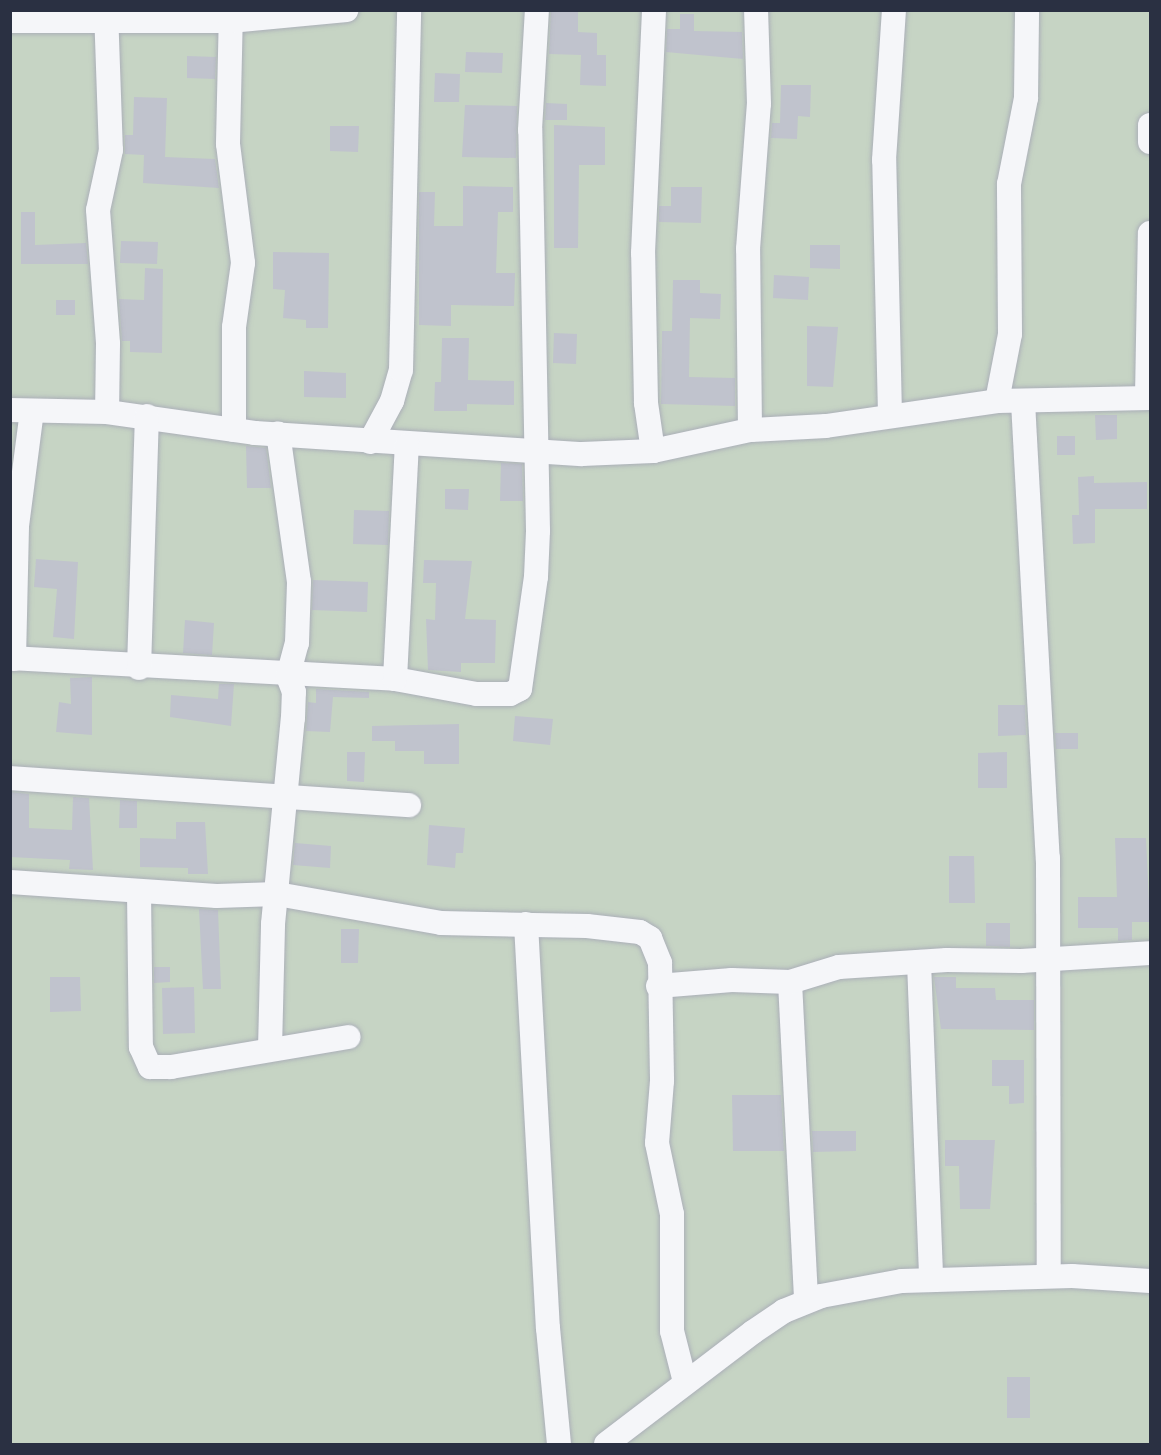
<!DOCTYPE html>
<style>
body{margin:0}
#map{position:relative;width:1161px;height:1455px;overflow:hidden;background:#e2e5ea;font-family:Inter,sans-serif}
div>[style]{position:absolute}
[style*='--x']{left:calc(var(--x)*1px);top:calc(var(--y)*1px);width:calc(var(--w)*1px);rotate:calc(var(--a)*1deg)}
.green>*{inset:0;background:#c6d4c4}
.building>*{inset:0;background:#c0c3cd}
.roads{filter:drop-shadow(0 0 2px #abafb8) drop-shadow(0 0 2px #abafb8)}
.minor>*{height:24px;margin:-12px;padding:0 12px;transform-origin:12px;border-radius:12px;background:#f5f6f9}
span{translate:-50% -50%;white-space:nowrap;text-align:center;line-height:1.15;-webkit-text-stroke:5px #f2f4f8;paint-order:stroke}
.frame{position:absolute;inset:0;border:12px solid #2a3042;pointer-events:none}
</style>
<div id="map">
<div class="green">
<div style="clip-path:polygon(11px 11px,1150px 11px,1150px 1444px,11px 1444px)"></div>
</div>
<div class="building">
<div style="clip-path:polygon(551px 12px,578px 12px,578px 32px,597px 33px,597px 55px,606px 55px,606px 86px,580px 85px,581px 55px,549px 54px)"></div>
<div style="clip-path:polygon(680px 14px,694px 14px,694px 31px,742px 32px,743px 59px,666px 52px,667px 29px,680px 29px)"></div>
<div style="clip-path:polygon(466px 52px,503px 53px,502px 73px,465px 72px)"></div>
<div style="clip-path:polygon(187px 56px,216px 57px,215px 79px,187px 78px)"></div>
<div style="clip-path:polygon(435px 73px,460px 74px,459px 102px,434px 102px)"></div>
<div style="clip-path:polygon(781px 85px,811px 85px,810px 117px,798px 116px,797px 139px,771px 138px,772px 123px,780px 123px)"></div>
<div style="clip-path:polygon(134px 97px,167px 98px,165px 157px,215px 159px,219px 188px,143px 183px,144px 155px,125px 154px,125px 135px,133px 135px)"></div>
<div style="clip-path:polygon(546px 103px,567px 104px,567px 120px,545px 120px)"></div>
<div style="clip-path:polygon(465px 105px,517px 106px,516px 158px,462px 157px)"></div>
<div style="clip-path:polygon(554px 125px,605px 127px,605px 165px,579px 165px,578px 248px,554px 248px)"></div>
<div style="clip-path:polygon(330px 126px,359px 126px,358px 152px,330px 151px)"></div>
<div style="clip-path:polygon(463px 186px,513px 187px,513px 212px,498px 212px,496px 273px,515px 273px,514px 306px,451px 305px,451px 326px,419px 325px,419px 192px,435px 192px,434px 226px,463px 226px)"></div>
<div style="clip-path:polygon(671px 187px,702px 187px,701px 223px,659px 222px,659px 206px,671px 206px)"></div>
<div style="clip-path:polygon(21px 212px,35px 212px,35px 245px,86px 243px,88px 264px,21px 264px)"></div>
<div style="clip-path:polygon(121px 241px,158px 242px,157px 264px,120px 263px)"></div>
<div style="clip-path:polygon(810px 245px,840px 245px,840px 269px,810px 268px)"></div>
<div style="clip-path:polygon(273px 252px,329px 253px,328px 328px,306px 328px,306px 320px,283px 318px,285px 290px,273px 289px)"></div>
<div style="clip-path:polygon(145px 268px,163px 269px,162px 353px,130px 352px,130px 341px,122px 341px,119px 299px,144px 300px)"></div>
<div style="clip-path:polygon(774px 275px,809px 277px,808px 300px,773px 298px)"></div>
<div style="clip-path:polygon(673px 280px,700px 280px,700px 293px,721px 294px,720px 319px,690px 318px,689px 377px,735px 378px,735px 406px,661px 404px,662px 331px,672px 331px)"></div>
<div style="clip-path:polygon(56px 300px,75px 300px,75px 315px,56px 315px)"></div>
<div style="clip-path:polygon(807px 326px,838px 327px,833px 387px,807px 386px)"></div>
<div style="clip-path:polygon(554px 333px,577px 334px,576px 364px,553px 363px)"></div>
<div style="clip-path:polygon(442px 338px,469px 338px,468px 380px,514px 381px,514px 405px,467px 404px,467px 411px,434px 411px,435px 382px,441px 382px)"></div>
<div style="clip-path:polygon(304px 371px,346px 373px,346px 398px,304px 397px)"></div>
<div style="clip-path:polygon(1095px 415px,1117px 415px,1117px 439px,1096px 440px)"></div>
<div style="clip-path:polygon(1057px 436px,1075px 436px,1075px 455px,1057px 455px)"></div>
<div style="clip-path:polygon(246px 446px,266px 448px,271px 488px,247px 488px)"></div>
<div style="clip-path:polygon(501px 463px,522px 464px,523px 501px,500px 501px)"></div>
<div style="clip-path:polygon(1094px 476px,1094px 483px,1147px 482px,1147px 509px,1095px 509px,1095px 543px,1073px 544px,1072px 515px,1079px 515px,1078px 477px)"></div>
<div style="clip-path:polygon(445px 489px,469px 489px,468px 510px,445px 509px)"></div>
<div style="clip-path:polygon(354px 510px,389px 511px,388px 545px,353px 544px)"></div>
<div style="clip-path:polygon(36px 559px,78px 562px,74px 639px,53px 637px,57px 589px,34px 587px)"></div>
<div style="clip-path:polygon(424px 560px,472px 561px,465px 619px,496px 620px,495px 663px,461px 663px,461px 672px,428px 670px,426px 619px,435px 620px,436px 583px,423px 583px)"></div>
<div style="clip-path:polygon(313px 580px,368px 582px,367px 612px,312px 610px)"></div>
<div style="clip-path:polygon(185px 620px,214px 623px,212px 655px,183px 653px)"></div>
<div style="clip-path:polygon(92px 677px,92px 735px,56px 732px,59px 702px,71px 704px,70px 678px)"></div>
<div style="clip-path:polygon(219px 684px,234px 684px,231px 726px,170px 717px,171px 695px,218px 699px)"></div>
<div style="clip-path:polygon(316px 689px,369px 692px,369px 698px,333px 697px,330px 732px,306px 731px,308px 702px,316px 703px)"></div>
<div style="clip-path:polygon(998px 705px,1025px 705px,1026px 735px,998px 736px)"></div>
<div style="clip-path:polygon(515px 716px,553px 719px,550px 745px,513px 741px)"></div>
<div style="clip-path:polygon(459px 724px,459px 764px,424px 764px,424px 751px,395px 751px,395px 741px,372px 741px,372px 726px)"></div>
<div style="clip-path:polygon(1055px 733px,1078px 733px,1078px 749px,1056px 749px)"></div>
<div style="clip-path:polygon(347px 752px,365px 752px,364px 782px,347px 781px)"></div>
<div style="clip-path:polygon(1007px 752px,1007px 788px,978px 788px,978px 753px)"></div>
<div style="clip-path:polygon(10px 792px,29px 794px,29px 828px,72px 830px,73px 797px,89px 798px,93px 870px,69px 869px,70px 860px,10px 857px)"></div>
<div style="clip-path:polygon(120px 800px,137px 801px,137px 828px,119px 828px)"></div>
<div style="clip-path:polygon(176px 822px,205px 822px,208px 874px,188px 874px,188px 868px,140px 867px,140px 838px,176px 839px)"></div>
<div style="clip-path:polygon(429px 825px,465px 828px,463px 853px,456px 853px,455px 868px,427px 865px)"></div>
<div style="clip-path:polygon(1115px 838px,1146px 838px,1150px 922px,1132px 922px,1132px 940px,1118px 941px,1118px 928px,1078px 928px,1078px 897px,1117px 897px)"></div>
<div style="clip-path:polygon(295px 843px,331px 846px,330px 868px,293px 865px)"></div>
<div style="clip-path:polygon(949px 856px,974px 856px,975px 903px,949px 903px)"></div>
<div style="clip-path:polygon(199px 909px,218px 910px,221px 989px,203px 989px)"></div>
<div style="clip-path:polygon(986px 923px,1010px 923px,1010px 947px,986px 946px)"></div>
<div style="clip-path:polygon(341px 929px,359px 929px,358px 963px,341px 963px)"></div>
<div style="clip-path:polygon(154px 967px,170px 967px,170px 982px,154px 983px)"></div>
<div style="clip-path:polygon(50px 977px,80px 977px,81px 1011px,50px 1012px)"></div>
<div style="clip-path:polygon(934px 977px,956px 977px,956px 988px,995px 988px,996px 1000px,1034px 1000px,1034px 1030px,941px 1029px)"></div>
<div style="clip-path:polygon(194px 987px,195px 1033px,163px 1034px,162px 988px)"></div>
<div style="clip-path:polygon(992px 1060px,1024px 1060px,1024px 1103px,1009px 1104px,1009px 1086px,992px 1086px)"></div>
<div style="clip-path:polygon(732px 1095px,781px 1095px,784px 1151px,733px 1151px)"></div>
<div style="clip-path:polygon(812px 1131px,856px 1131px,856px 1151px,813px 1152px)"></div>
<div style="clip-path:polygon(945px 1140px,995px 1140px,990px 1209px,960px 1209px,959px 1166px,945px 1166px)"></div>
<div style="clip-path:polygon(1007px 1377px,1030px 1377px,1030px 1418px,1007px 1418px)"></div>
</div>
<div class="roads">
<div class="minor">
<div style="--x:106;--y:10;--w:140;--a:88"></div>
<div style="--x:111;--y:150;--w:61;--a:102.2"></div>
<div style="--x:98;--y:210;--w:134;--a:85.7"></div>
<div style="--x:108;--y:344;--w:68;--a:90.8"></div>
<div style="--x:231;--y:10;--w:134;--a:91.3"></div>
<div style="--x:228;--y:144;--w:120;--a:82.8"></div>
<div style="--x:243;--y:263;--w:65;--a:98"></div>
<div style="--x:234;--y:327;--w:103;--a:90"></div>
<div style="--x:10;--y:21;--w:220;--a:0"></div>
<div style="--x:230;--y:21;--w:117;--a:-5.4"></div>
<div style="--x:1150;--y:125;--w:17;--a:90"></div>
<div style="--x:1147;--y:397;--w:164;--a:-89"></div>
<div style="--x:997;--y:401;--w:68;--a:-79"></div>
<div style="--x:1010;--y:334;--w:150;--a:-90.4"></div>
<div style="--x:1009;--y:184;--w:88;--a:-78.8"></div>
<div style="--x:1026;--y:98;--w:88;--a:-89.3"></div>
<div style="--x:1023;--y:402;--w:457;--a:86.9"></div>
<div style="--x:1048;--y:858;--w:418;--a:89.9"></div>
<div style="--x:10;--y:410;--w:97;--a:1.2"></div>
<div style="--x:107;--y:412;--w:149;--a:8.1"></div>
<div style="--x:255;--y:433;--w:328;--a:3.7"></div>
<div style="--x:582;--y:454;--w:71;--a:-2.4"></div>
<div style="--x:653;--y:451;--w:99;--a:-12.2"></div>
<div style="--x:750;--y:430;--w:76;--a:-3"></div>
<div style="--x:826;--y:426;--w:173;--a:-8.3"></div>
<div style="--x:997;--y:401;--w:153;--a:-1.1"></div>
<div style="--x:890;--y:415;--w:255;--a:-91.3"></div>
<div style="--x:884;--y:160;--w:150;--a:-86.2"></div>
<div style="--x:750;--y:430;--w:181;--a:-90.6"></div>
<div style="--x:748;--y:249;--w:145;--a:-85.7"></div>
<div style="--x:759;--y:104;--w:94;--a:-91.8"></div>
<div style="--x:370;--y:442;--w:47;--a:-61.8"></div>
<div style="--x:392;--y:401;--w:32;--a:-74"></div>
<div style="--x:401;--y:370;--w:360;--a:-88.7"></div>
<div style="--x:653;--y:451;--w:49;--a:-98.3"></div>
<div style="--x:646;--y:403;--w:150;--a:-91.1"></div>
<div style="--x:643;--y:253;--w:243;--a:-87.4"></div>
<div style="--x:10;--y:658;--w:386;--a:3.1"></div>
<div style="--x:395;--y:679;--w:83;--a:10.4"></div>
<div style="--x:477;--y:694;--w:33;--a:0"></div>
<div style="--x:510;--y:694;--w:11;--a:-27"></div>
<div style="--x:520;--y:689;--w:113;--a:-81.9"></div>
<div style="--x:536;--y:577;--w:46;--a:-87.5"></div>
<div style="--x:538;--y:531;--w:401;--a:-91.1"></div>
<div style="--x:530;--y:130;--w:120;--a:-86.7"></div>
<div style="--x:14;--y:659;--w:133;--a:-88.7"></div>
<div style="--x:17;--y:526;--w:116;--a:-82.6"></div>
<div style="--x:139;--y:668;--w:252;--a:-88.2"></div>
<div style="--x:395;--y:679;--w:234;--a:-87.1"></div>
<div style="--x:10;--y:778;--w:400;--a:3.9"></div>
<div style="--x:10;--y:882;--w:207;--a:3.9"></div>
<div style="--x:217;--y:896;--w:60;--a:-1.9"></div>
<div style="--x:277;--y:894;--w:167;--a:10"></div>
<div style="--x:441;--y:923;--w:146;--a:1.2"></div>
<div style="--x:587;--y:926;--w:53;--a:6.5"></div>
<div style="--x:640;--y:932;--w:12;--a:31"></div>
<div style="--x:650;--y:938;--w:27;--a:68"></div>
<div style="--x:660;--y:963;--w:118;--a:89"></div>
<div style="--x:662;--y:1081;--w:62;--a:94.6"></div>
<div style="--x:657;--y:1143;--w:73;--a:78.1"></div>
<div style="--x:672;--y:1214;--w:117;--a:90"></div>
<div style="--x:672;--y:1331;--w:53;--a:75.7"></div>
<div style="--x:139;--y:892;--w:155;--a:89.3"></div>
<div style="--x:141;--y:1047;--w:22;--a:66"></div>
<div style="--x:150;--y:1067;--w:21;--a:0"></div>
<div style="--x:171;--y:1067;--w:180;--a:-9.6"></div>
<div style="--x:526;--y:924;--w:405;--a:86.9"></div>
<div style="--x:548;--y:1328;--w:117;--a:84.6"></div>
<div style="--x:919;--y:962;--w:318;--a:87.8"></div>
<div style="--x:790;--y:982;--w:319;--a:87.1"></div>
<div style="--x:658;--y:986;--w:74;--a:-4.6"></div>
<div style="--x:732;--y:980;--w:58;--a:2"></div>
<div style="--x:790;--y:982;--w:51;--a:-17"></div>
<div style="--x:839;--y:967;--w:108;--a:-3.7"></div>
<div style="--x:947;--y:960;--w:74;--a:0.8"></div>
<div style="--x:1021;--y:961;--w:129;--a:-3.5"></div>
<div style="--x:270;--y:1049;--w:125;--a:-88.6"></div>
<div style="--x:273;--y:924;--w:207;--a:-84.5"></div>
<div style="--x:293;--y:718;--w:26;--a:-88"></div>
<div style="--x:294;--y:692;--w:17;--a:-111"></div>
<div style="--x:288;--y:676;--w:34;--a:-75"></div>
<div style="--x:297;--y:643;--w:61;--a:-88.1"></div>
<div style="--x:299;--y:582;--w:150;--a:-98"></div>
<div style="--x:606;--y:1444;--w:185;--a:-37.3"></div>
<div style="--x:753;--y:1332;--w:37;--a:-34"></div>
<div style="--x:784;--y:1311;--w:40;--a:-22"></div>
<div style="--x:821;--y:1296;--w:82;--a:-10.5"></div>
<div style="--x:902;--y:1281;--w:170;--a:-1.7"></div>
<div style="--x:1072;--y:1276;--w:78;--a:3.7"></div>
</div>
</div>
<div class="frame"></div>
</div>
